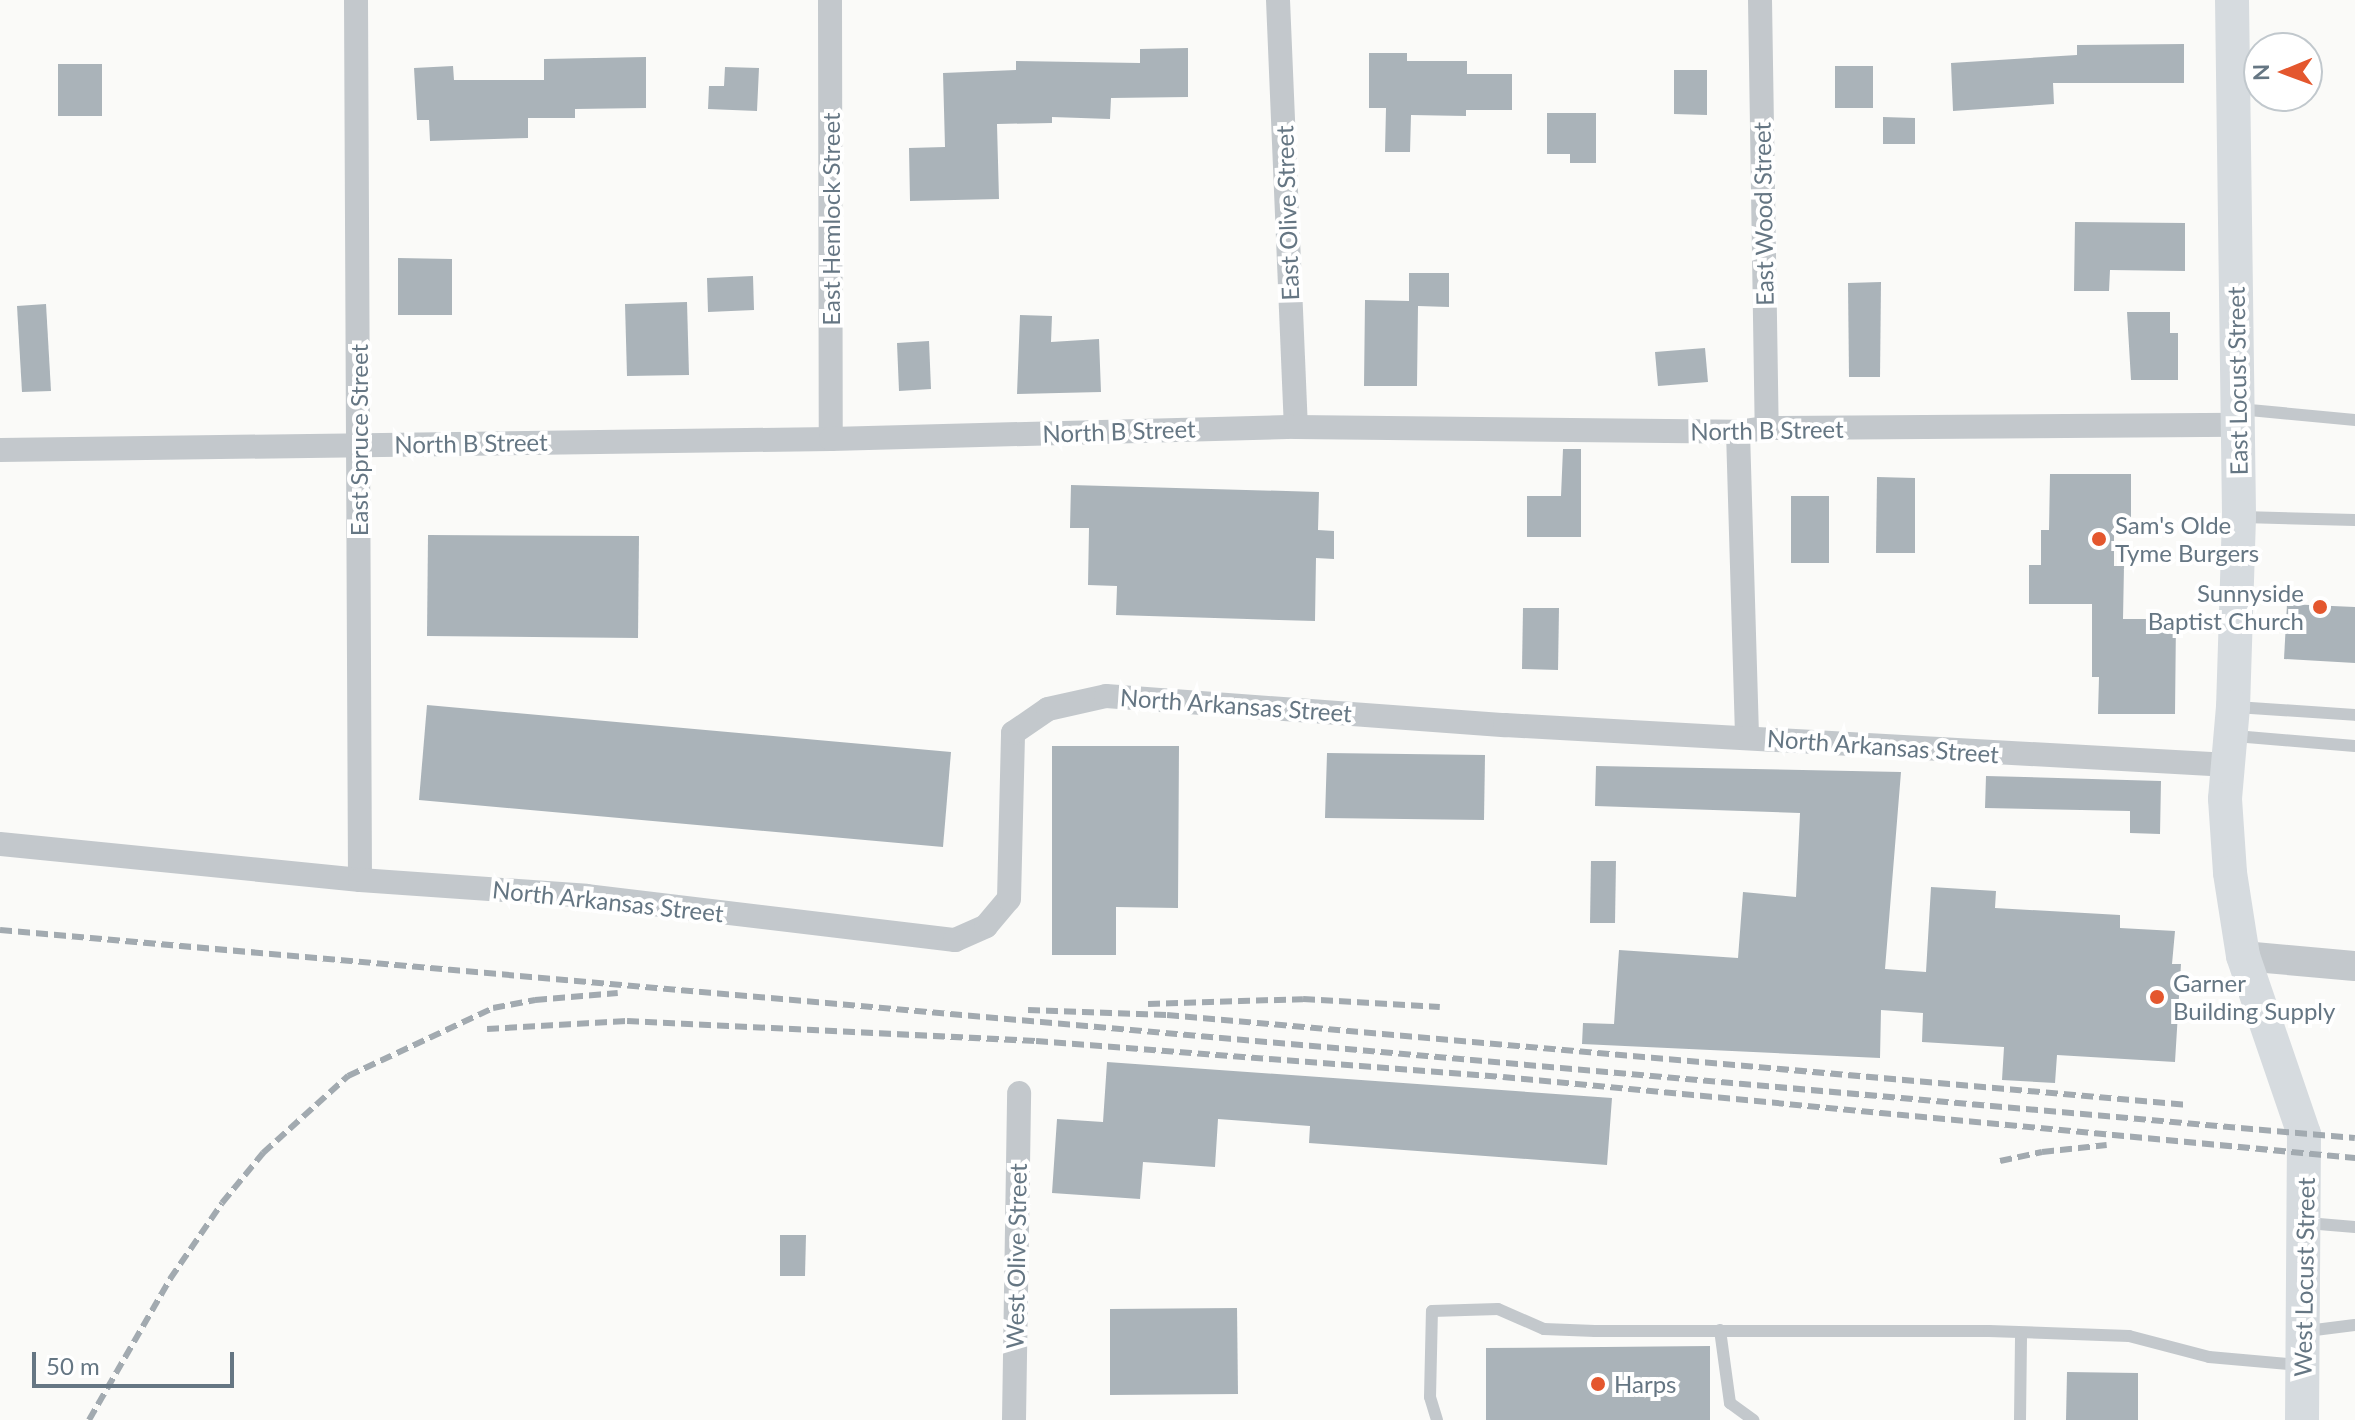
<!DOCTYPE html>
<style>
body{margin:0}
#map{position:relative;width:2355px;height:1420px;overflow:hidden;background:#fafaf8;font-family:Lato,sans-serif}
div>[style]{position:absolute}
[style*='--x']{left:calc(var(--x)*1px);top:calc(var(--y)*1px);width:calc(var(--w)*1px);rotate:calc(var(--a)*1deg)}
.building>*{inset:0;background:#aab3b9}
.service>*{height:12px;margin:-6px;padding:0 6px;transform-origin:6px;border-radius:6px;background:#c3c8cc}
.minor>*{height:24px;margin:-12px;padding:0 12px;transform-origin:12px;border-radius:12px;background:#c3c8cc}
.tertiary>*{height:30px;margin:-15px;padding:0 15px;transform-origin:15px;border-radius:15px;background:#c3c8cc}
.secondary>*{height:34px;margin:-17px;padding:0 17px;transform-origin:17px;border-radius:17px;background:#d6dbdf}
.rail>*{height:6px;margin-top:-3px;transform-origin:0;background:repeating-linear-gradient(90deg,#a2aab0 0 12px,transparent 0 18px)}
.dots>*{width:22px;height:22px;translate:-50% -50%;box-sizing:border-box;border:4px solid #fff;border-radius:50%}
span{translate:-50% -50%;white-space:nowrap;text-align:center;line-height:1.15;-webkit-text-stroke:8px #fff;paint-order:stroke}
.street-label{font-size:24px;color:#657683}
.poi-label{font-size:24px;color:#657683}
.left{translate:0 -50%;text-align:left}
.right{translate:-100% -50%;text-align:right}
.north{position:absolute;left:2243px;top:32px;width:80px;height:80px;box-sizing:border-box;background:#fff;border:2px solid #c1c8cd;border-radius:50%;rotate:269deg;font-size:22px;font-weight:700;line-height:32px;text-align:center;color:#657683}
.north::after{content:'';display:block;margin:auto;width:28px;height:36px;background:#e4572e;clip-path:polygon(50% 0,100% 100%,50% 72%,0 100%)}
.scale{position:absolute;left:32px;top:1352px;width:202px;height:36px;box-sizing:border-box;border:4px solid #657683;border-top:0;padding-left:10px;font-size:24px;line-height:28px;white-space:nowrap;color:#657683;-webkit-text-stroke:6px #fff;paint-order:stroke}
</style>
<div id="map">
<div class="building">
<div style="clip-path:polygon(2184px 44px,2184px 83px,2053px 83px,2054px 104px,1953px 111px,1951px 63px,2077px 55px,2077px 45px)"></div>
<div style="clip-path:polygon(1188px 48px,1188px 97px,1111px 98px,1110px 119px,1052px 117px,1052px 123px,997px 124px,999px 199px,910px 201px,909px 148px,945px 147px,943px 73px,1016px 70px,1016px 61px,1140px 63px,1140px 49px)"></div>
<div style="clip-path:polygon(1369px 53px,1407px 53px,1407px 61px,1467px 61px,1467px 74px,1512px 74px,1512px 110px,1466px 110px,1466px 116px,1411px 115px,1410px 152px,1385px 152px,1386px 108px,1369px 108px)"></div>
<div style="clip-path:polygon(646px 57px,646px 108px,575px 109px,575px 118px,528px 118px,528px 138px,430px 141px,429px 120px,417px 120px,414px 68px,453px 66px,454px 80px,544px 80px,544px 59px)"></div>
<div style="clip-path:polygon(58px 64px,102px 64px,102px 116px,58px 116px)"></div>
<div style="clip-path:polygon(1835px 66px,1873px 66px,1873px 108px,1835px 108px)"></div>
<div style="clip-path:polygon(725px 67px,759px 68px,757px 111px,708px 109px,709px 86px,724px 86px)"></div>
<div style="clip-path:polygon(1674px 70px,1707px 70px,1707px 115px,1674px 114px)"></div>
<div style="clip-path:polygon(1547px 113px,1596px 113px,1596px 163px,1570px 163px,1570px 154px,1547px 154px)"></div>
<div style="clip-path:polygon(1883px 117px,1915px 118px,1915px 144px,1883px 144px)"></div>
<div style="clip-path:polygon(2075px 222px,2185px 223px,2185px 271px,2110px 270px,2109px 291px,2074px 291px)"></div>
<div style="clip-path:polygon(398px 258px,452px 259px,452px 315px,398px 315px)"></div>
<div style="clip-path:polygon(1409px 273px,1449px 273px,1449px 307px,1418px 306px,1417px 386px,1364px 386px,1365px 300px,1409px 301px)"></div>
<div style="clip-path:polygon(753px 276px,754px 310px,708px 312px,707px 278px)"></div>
<div style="clip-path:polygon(1881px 282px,1880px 377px,1849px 377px,1848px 283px)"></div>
<div style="clip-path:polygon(687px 302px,689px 375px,627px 376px,625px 304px)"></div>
<div style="clip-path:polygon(46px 304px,51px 391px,22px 392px,17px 306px)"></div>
<div style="clip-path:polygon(2127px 312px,2170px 312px,2170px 333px,2178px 333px,2178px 380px,2131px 380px)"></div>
<div style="clip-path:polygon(1020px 315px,1052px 316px,1051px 342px,1099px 339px,1101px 392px,1017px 394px)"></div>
<div style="clip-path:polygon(929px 341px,931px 389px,899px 391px,897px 343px)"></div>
<div style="clip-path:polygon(1705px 348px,1708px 382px,1658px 386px,1655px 352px)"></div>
<div style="clip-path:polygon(1563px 449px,1581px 449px,1581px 537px,1527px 537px,1527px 496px,1561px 496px)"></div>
<div style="clip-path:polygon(2050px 474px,2131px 474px,2131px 525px,2114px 525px,2114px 566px,2124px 566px,2123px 619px,2176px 619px,2175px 714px,2098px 714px,2099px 677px,2092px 677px,2092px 604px,2029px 604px,2029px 565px,2041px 565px,2041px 530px,2049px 530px)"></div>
<div style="clip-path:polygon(1877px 477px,1915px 478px,1915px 553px,1876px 553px)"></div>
<div style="clip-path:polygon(1071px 485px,1319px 492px,1318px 530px,1334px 531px,1334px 559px,1316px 558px,1315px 621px,1116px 615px,1117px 586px,1088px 585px,1089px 528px,1070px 528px)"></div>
<div style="clip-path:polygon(1791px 496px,1829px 496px,1829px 563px,1791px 563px)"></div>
<div style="clip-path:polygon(428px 535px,639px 536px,638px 638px,427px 636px)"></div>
<div style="clip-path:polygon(2287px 604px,2355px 607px,2355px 663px,2284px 659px)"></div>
<div style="clip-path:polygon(1523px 608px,1559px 608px,1558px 670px,1522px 669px)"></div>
<div style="clip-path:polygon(427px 705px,951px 752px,943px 847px,419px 800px)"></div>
<div style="clip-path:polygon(1052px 746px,1179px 746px,1178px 908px,1116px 907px,1116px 955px,1052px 955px)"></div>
<div style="clip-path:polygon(1327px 753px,1485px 755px,1484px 820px,1325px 818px)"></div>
<div style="clip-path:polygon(1596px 766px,1901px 772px,1885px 969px,1926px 972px,1931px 887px,1996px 891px,1995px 908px,2120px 915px,2120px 928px,2175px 931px,2172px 964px,2181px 964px,2175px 1062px,2057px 1055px,2055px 1083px,2002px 1080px,2004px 1047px,1922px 1042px,1923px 1013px,1881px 1010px,1880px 1058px,1582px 1044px,1583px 1023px,1614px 1024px,1619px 950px,1738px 958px,1743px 892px,1796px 897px,1800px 813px,1595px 806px)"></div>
<div style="clip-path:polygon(1986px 776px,2161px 781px,2160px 834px,2130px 833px,2130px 811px,1985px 808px)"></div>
<div style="clip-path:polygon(1591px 861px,1616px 861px,1615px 923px,1590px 923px)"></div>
<div style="clip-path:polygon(1107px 1062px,1612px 1098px,1607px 1165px,1309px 1143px,1310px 1126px,1218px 1119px,1215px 1167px,1143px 1162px,1140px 1199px,1052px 1193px,1057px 1119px,1103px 1122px)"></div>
<div style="clip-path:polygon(780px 1235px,806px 1235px,805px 1276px,780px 1276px)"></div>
<div style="clip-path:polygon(1237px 1308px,1238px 1394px,1110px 1395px,1110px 1309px)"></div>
<div style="clip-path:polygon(1710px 1346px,1710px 1420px,1486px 1420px,1486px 1348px)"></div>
<div style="clip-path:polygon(2067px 1372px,2138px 1373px,2138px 1420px,2066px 1420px)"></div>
</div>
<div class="service">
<div style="--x:2239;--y:409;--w:117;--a:5.4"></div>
<div style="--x:2242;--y:517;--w:113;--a:1.5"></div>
<div style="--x:2236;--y:707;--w:119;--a:3.8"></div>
<div style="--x:2235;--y:736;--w:120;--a:4.8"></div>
<div style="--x:2307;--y:1223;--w:48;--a:4.8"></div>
<div style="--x:1720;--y:1330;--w:74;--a:82.2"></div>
<div style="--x:1730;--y:1403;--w:29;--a:36"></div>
<div style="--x:2307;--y:1331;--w:48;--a:-7.1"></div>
<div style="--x:1437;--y:1420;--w:24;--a:-107"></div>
<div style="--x:1430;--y:1397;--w:86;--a:-88.7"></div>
<div style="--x:1432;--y:1311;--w:66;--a:-1.7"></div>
<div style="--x:1498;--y:1309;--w:50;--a:23.5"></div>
<div style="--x:1544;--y:1329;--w:51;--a:2.2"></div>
<div style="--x:1595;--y:1331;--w:394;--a:0"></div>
<div style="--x:1989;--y:1331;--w:140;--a:2"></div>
<div style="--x:2129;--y:1336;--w:83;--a:14.7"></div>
<div style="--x:2209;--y:1357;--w:90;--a:5.1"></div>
<div style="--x:2020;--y:1420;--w:86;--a:-89.3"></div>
</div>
<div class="minor">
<div style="--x:356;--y:0;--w:880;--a:89.74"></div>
<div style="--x:830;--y:0;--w:439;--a:89.9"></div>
<div style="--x:1278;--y:0;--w:427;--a:87.6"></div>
<div style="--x:1760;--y:0;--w:428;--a:89.1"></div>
<div style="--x:1738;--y:432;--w:305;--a:88.3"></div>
<div style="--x:0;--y:450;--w:831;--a:-0.76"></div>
<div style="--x:831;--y:439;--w:465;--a:-1.5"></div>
<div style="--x:1296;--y:427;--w:442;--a:0.6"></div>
<div style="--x:1738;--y:432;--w:29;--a:-8"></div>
<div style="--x:1767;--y:428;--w:471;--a:-0.4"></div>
<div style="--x:0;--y:844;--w:362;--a:5.7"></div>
<div style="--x:360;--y:880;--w:227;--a:4"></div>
<div style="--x:586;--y:896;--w:372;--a:6.8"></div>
<div style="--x:955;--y:940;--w:34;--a:-24"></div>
<div style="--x:986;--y:926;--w:35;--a:-50"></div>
<div style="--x:1009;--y:899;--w:166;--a:-88.6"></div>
<div style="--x:1013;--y:733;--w:42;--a:-34.4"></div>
<div style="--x:1048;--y:709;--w:59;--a:-12.6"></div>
<div style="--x:1106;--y:696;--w:400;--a:4.2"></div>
<div style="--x:1505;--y:725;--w:725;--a:3.16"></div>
<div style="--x:1014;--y:1420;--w:327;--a:-89.1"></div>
</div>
<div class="tertiary">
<div style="--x:2243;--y:956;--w:112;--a:5.1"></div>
</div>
<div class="secondary">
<div style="--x:2232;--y:0;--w:517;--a:89.22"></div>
<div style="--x:2239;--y:517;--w:190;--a:91.8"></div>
<div style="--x:2233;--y:707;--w:92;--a:95"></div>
<div style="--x:2225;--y:799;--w:74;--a:86.1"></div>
<div style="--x:2230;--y:873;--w:84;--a:81.1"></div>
<div style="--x:2243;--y:956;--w:188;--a:71.1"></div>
<div style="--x:2304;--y:1134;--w:286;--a:90.4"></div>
</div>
<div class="rail">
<div style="--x:0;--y:930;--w:2364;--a:5.05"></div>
<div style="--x:1148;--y:1004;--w:155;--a:-1.8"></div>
<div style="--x:1303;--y:999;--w:137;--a:3.3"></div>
<div style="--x:1028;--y:1010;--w:139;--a:2.1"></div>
<div style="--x:1167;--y:1015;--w:1025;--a:5.04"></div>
<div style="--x:487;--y:1029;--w:140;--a:-3.3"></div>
<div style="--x:627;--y:1021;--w:409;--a:2.8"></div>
<div style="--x:1036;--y:1041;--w:468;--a:4.4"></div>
<div style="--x:1503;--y:1077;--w:856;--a:5.43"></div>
<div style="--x:2000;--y:1161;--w:43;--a:-12.1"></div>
<div style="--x:2042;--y:1152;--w:65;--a:-6.1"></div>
<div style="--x:89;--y:1420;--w:163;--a:-60.1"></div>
<div style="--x:170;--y:1279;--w:92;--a:-55.6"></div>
<div style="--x:222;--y:1203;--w:65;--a:-50.6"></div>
<div style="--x:263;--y:1153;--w:115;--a:-42.2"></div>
<div style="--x:348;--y:1076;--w:160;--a:-25.1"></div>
<div style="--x:493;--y:1008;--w:43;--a:-10.8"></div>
<div style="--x:535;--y:1000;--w:83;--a:-4.8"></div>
</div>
<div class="dots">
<div style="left:2099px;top:539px;background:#e4572e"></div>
<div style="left:2320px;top:607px;background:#e4572e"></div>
<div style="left:2157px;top:997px;background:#e4572e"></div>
<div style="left:1598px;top:1384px;background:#e4572e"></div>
</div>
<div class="street-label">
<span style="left:1287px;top:213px;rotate:-92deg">East Olive Street</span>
<span style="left:1763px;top:214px;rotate:-91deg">East Wood Street</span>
<span style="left:831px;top:219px;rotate:-90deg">East Hemlock Street</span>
<span style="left:2237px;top:381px;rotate:-91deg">East Locust Street</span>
<span style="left:1767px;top:430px;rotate:-1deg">North B Street</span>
<span style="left:1119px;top:431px;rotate:-2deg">North B Street</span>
<span style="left:359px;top:440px;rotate:-90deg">East Spruce Street</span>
<span style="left:471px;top:443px;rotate:-1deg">North B Street</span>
<span style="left:1236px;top:705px;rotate:4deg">North Arkansas Street</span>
<span style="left:1883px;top:746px;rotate:4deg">North Arkansas Street</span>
<span style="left:608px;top:901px;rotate:6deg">North Arkansas Street</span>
<span style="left:1016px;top:1256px;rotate:-89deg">West Olive Street</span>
<span style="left:2304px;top:1277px;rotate:-89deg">West Locust Street</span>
</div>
<div class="poi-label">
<span class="left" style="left:2115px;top:539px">Sam's Olde<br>Tyme Burgers</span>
<span class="right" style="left:2304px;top:607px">Sunnyside<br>Baptist Church</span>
<span class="left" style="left:2173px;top:997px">Garner<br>Building Supply</span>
<span class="left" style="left:1614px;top:1384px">Harps</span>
</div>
<div class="north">N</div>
<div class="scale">50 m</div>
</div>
